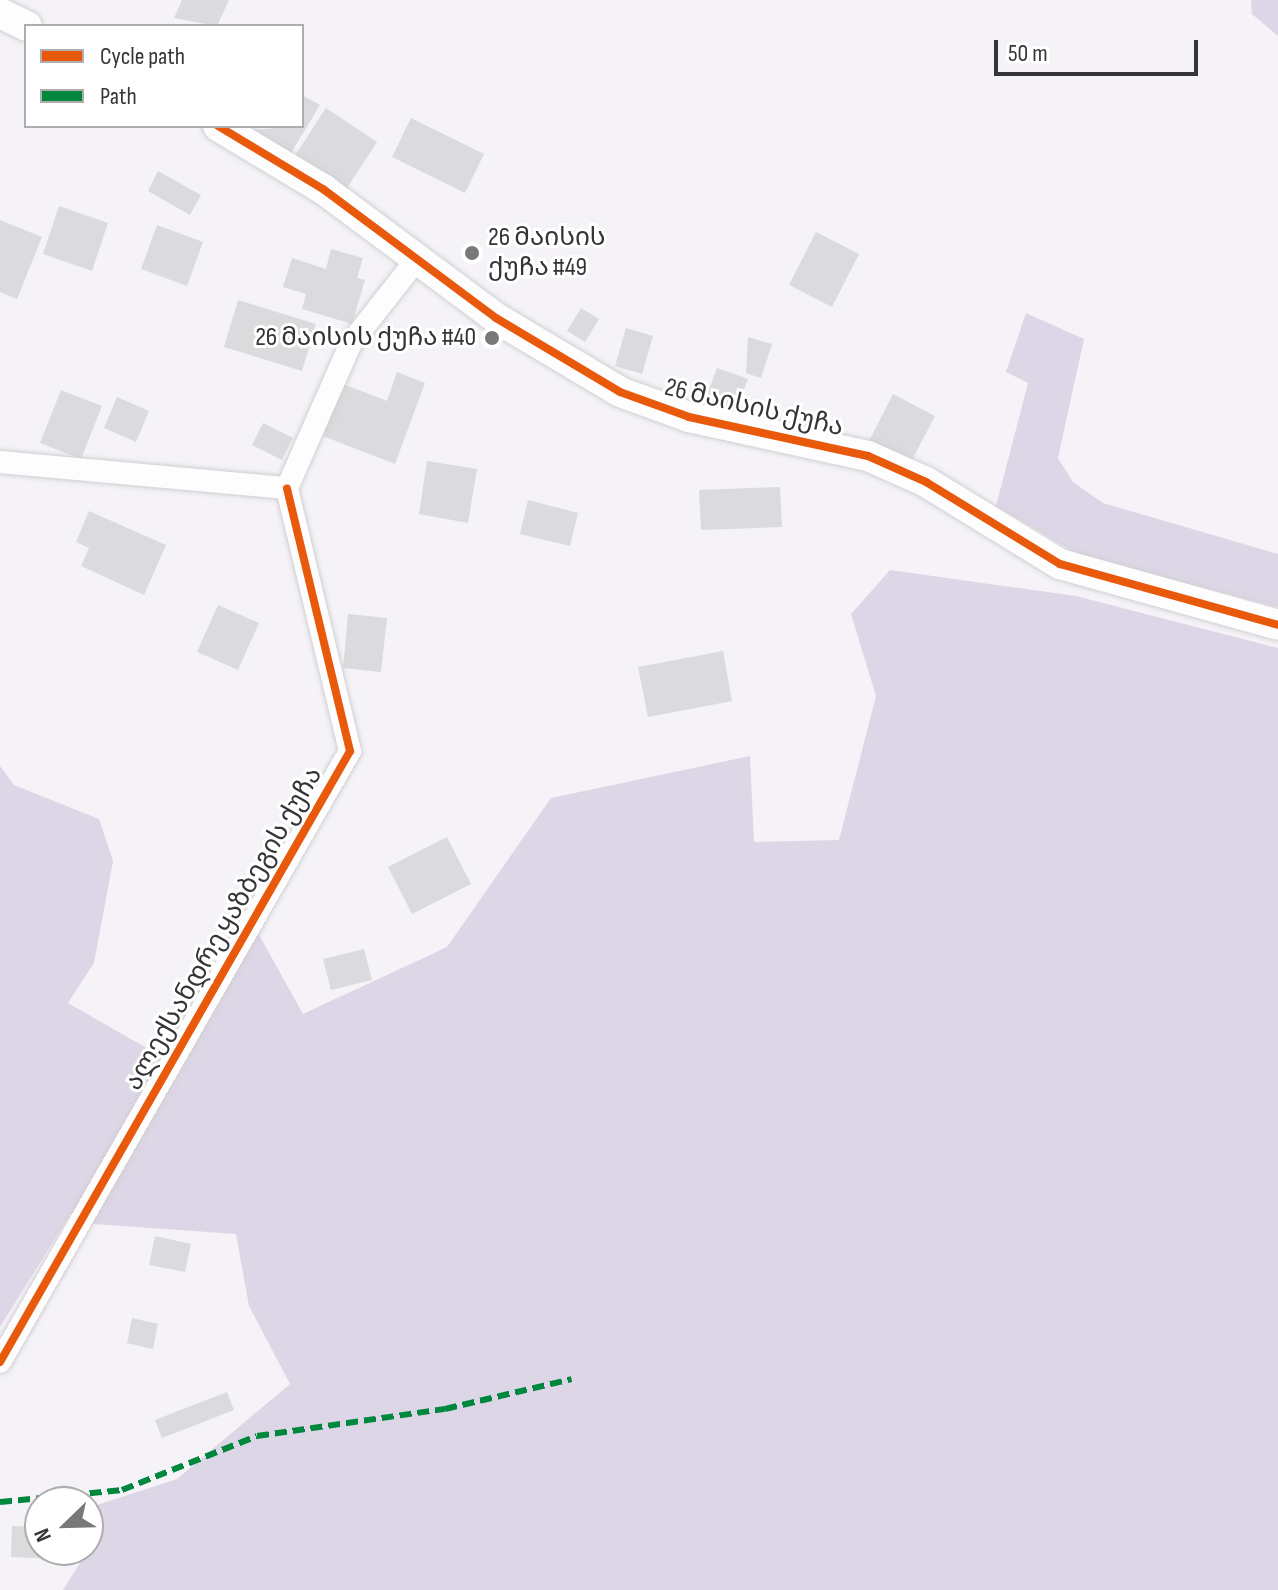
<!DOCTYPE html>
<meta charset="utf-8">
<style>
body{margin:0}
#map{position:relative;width:1278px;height:1590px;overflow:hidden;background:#f5f3f7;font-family:"Sofia Sans Condensed","Noto Sans Georgian",sans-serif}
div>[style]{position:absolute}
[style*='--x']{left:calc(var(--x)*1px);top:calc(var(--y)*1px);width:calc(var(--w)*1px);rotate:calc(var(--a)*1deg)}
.green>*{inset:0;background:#ddd6e6}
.building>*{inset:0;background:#dbdadd}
.roads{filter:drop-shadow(0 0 2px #d1cfd3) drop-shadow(0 0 2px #d1cfd3)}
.street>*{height:22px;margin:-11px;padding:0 11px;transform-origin:11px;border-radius:11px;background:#fefdfe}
.secondary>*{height:30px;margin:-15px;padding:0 15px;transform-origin:15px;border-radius:15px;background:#fefdfe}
.quiet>*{height:6px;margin-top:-3px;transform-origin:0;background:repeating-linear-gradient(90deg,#00873e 0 12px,transparent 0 18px)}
.cycleway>*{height:8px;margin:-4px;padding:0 4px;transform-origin:4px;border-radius:4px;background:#e8590c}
.dots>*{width:22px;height:22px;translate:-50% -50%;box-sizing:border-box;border:4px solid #fff;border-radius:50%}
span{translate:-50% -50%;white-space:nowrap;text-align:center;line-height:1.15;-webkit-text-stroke:6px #fff;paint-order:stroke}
.poi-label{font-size:26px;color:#353436}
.left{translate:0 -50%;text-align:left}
.right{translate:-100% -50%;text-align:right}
.street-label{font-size:26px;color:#353436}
.legend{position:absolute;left:24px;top:24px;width:280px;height:104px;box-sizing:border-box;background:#fff;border:2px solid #aeaeaf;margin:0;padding:10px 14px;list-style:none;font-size:24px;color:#353436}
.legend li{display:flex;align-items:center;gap:16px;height:40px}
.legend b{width:40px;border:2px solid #aeaeaf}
.north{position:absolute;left:24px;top:1486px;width:80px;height:80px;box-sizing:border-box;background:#fff;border:2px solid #aeaeaf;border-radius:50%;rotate:247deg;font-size:22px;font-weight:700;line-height:32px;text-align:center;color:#353436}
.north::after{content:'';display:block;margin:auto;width:28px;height:36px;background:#78777a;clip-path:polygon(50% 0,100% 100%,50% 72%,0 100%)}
.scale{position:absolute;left:994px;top:40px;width:204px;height:36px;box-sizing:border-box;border:4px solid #353436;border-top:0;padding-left:10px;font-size:24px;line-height:28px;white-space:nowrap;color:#353436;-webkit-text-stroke:6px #fff;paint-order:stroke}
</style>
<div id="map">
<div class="green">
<div style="clip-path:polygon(1251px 0,1278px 0,1278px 36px,1252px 14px)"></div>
<div style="clip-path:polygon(1026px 313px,1084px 339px,1058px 458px,1073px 482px,1103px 503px,1278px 554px,1278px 607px,1081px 556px,996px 506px,1028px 383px,1006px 372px)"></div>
<div style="clip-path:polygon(890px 570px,1076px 596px,1278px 648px,1278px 1590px,63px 1590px,88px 1550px,94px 1506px,177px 1479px,290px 1384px,249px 1306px,236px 1234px,93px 1224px,71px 1213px,0 1327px,0 766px,14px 785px,99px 819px,113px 861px,94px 963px,68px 1003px,157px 1054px,175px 1074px,258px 933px,303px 1014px,447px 947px,551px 798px,750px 756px,754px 842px,839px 840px,876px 696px,851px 614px)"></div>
</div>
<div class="building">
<div style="clip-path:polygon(182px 0,229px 0,217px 26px,174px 18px)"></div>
<div style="clip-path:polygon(302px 95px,320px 105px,291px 153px,252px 130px,302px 126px)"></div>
<div style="clip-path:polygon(326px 108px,377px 142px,345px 191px,294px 157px)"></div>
<div style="clip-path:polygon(411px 118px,484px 154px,465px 193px,392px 157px)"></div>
<div style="clip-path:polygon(158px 171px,201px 195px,190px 215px,148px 191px)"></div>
<div style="clip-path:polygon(59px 206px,108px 223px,92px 271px,43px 254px)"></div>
<div style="clip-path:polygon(0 220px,42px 237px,17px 299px,0 292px)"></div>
<div style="clip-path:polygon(157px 225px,203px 242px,187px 286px,141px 269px)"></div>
<div style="clip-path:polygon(816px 232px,859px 254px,832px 307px,789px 285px)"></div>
<div style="clip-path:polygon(331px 249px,363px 258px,357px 278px,365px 280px,352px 324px,302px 309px,306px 294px,283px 287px,292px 258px,326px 269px)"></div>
<div style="clip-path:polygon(238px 300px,316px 324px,302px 371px,224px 347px)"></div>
<div style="clip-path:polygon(581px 308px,599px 319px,585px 342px,567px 331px)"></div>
<div style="clip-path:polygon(626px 328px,653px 336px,642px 374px,615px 366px)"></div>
<div style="clip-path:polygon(748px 337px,772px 344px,761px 378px,746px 373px)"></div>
<div style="clip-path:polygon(717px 368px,748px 379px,736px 410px,706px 398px)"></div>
<div style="clip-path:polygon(397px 372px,425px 383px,395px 464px,323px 436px,343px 384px,387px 401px)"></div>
<div style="clip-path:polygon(61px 390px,102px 406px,81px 459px,40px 443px)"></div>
<div style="clip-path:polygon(893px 394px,935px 416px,910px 464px,868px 443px)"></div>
<div style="clip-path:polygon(117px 397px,149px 411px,136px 442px,104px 428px)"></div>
<div style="clip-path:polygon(263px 423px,293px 438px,282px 460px,252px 445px)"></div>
<div style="clip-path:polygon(427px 461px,477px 469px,468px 523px,419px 514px)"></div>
<div style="clip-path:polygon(780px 487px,782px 527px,701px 530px,699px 490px)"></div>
<div style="clip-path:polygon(528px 500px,578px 513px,570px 546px,520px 534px)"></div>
<div style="clip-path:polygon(89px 511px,166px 545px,144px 595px,81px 566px,89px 548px,76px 542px)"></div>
<div style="clip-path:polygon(218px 605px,259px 623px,238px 670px,197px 652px)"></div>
<div style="clip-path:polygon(348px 614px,387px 618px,381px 672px,343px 668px)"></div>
<div style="clip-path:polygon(723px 651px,732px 701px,648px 717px,638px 667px)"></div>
<div style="clip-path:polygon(447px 837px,471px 884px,412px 914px,388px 867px)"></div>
<div style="clip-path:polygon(364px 949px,372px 980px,331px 990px,323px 959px)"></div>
<div style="clip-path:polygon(155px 1236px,191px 1244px,185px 1272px,149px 1265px)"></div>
<div style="clip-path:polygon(132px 1318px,158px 1324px,153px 1349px,127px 1343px)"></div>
<div style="clip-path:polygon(227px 1392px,234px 1410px,162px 1438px,155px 1420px)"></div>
<div style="clip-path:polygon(12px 1526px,40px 1527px,40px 1550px,60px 1550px,59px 1559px,11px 1557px)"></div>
</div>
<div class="roads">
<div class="street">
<div style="--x:0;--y:462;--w:288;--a:5.2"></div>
<div style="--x:287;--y:488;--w:158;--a:-66.2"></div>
<div style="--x:351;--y:343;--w:108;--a:-51.8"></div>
<div style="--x:0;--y:1362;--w:704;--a:-60.19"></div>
<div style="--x:350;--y:751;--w:270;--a:-103.5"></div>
</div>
<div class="secondary">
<div style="--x:0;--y:13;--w:30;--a:26"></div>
<div style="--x:218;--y:126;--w:122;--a:31"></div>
<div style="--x:323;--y:189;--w:216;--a:36.7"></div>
<div style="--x:496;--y:318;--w:144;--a:30.8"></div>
<div style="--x:620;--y:392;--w:73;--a:19.9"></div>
<div style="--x:689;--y:417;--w:183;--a:12.3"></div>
<div style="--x:868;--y:456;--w:64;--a:24.1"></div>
<div style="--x:926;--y:482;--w:157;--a:31.5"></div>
<div style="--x:1060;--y:564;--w:226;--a:15.6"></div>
</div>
</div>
<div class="quiet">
<div style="--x:0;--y:1502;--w:123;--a:-5.6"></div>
<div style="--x:122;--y:1490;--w:145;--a:-21.8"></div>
<div style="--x:257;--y:1436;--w:190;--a:-8.2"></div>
<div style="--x:445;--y:1409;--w:130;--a:-13.3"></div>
</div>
<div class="cycleway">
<div style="--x:218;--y:126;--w:122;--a:31"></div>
<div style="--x:323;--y:189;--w:216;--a:36.7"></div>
<div style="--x:496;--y:318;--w:144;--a:30.8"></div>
<div style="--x:620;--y:392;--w:73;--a:19.9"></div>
<div style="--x:689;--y:417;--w:183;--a:12.3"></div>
<div style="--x:868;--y:456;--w:64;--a:24.1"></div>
<div style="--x:926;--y:482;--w:157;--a:31.5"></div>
<div style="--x:1060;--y:564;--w:226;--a:15.6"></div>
<div style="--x:0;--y:1362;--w:704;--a:-60.19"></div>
<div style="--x:350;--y:751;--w:270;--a:-103.5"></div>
</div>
<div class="dots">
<div style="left:472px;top:253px;background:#78777a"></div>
<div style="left:492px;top:338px;background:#78777a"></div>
</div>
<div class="poi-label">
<span class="left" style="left:488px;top:253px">26 მაისის<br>ქუჩა #49</span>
<span class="right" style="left:476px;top:338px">26 მაისის ქუჩა #40</span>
</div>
<div class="street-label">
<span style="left:754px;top:408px;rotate:13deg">26 მაისის ქუჩა</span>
<span style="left:224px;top:929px;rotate:-60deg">ალექსანდრე ყაზბეგის ქუჩა</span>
</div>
<ul class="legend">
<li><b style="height:10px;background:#e8590c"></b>Cycle path</li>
<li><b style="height:10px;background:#00873e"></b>Path</li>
</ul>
<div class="north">N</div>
<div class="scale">50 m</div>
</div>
